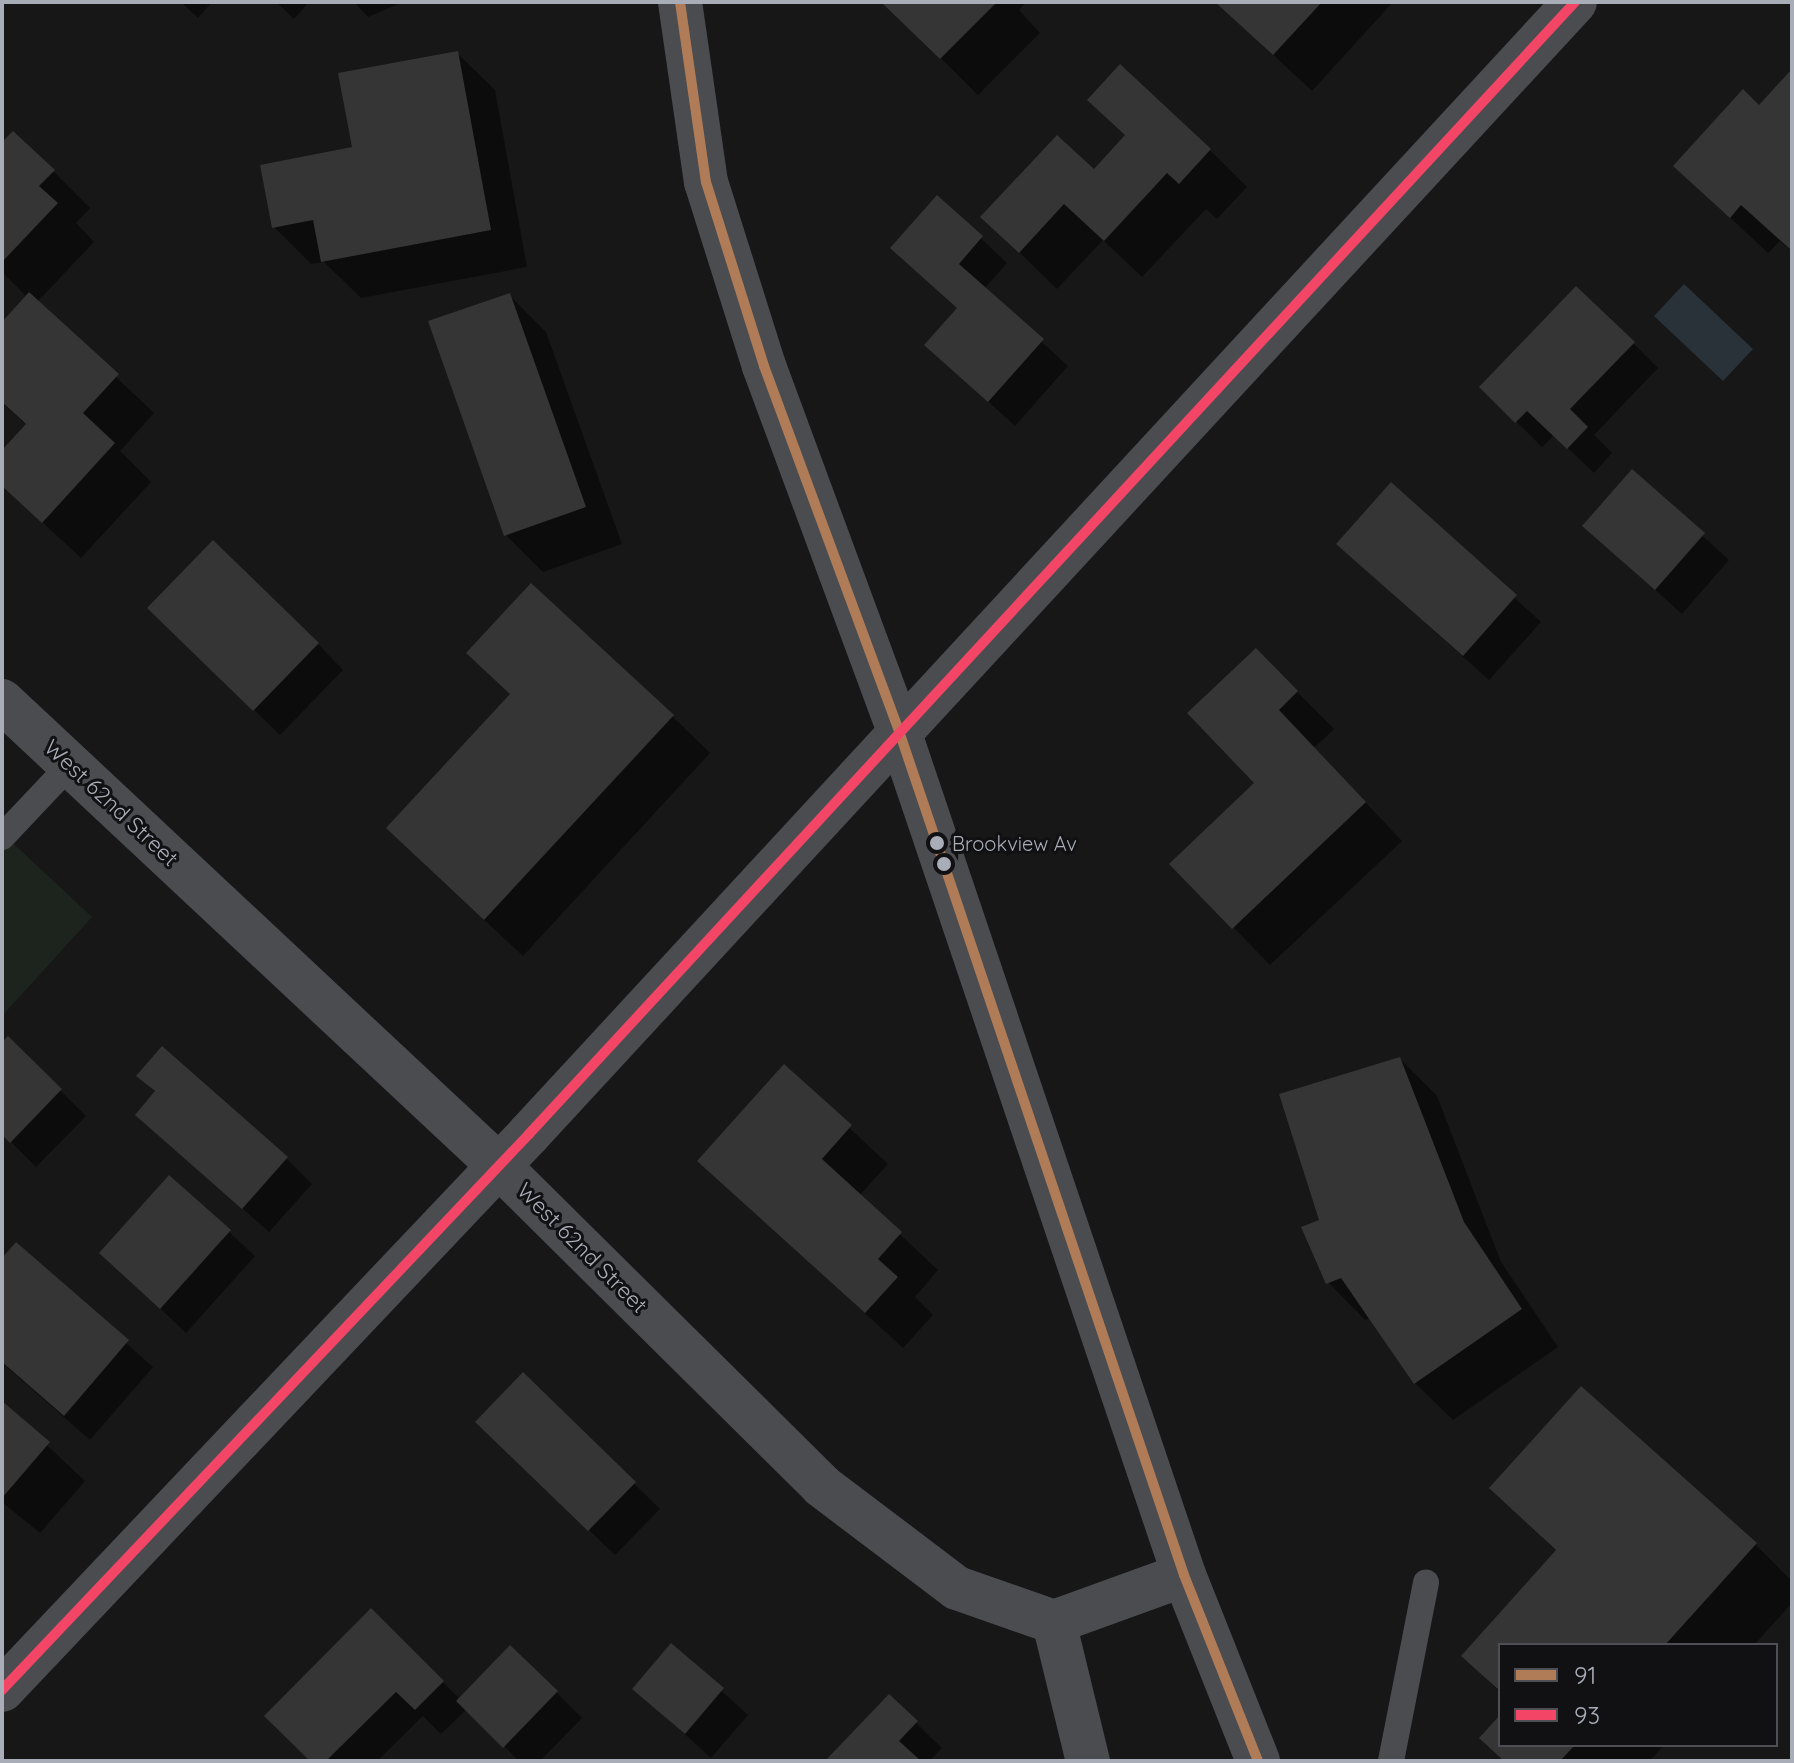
<!DOCTYPE html>
<style>
body{margin:0}
#map{position:relative;width:1794px;height:1763px;overflow:hidden;background:#171717;font-family:Quicksand,sans-serif}
div>[style]{position:absolute}
[style*='--x']{left:calc(var(--x)*1px);top:calc(var(--y)*1px);width:calc(var(--w)*1px);rotate:calc(var(--a)*1deg)}
.green>*{inset:0;background:#1d241e}
.water>*{inset:0;background:#2a3239}
.shadow>*{inset:0;background:#0007}
.building>*{inset:0;background:#353536}
.service>*{height:26px;margin:-13px;padding:0 13px;transform-origin:13px;border-radius:13px;background:#4b4c50}
.minor>*{height:44px;margin:-22px;padding:0 22px;transform-origin:22px;border-radius:22px;background:#4b4c50}
.tertiary>*{height:44px;margin:-22px;padding:0 22px;transform-origin:22px;border-radius:22px;background:#4b4c50}
.bus-1>*{height:10px;margin:-5px;padding:0 5px;transform-origin:5px;border-radius:5px;background:#b07c57}
.bus-2>*{height:10px;margin:-5px;padding:0 5px;transform-origin:5px;border-radius:5px;background:#f34667}
.dots>*{width:22px;height:22px;translate:-50% -50%;box-sizing:border-box;border:4px solid #111113;border-radius:50%}
span{translate:-50% -50%;white-space:nowrap;text-align:center;line-height:1.15;-webkit-text-stroke:6px #111113;paint-order:stroke}
.bus-label{font-size:20px;color:#a8adb8}
.left{translate:0 -50%;text-align:left}
.street-label{font-size:22px;color:#a8adb8}
.frame{position:absolute;inset:0;border:4px solid #a8adb8;pointer-events:none}
.legend{position:absolute;left:1498px;top:1643px;width:280px;height:104px;box-sizing:border-box;background:#111113;border:2px solid #4d4f55;margin:0;padding:10px 14px;list-style:none;font-size:24px;color:#a8adb8}
.legend li{display:flex;align-items:center;gap:16px;height:40px}
.legend b{width:40px;border:2px solid #4d4f55}
</style>
<div id="map">
<div class="green">
<div style="clip-path:polygon(2px 833px,92px 917px,2px 1016px)"></div>
</div>
<div class="water">
<div style="clip-path:polygon(1684px 284px,1753px 349px,1723px 381px,1654px 316px)"></div>
</div>
<div class="shadow">
<div style="clip-path:polygon(181px 2px,212px 2px,198px 18px)"></div>
<div style="clip-path:polygon(276px 2px,309px 2px,294px 19px)"></div>
<div style="clip-path:polygon(354px 2px,403px 2px,368px 17px)"></div>
<div style="clip-path:polygon(884px 2px,1026px 2px,1019px 10px,1040px 33px,978px 95px)"></div>
<div style="clip-path:polygon(1217px 2px,1393px 2px,1312px 91px)"></div>
<div style="clip-path:polygon(457px 53px,495px 90px,527px 267px,361px 298px,324px 262px,311px 264px,274px 227px)"></div>
<div style="clip-path:polygon(1792px 72px,1792px 252px,1780px 241px,1768px 253px,1675px 166px,1760px 108px)"></div>
<div style="clip-path:polygon(2px 145px,53px 171px,90px 208px,76px 223px,94px 242px,37px 302px,154px 413px,120px 451px,151px 482px,81px 558px,2px 485px,2px 453px,27px 426px,2px 403px,2px 325px,27px 297px,2px 272px)"></div>
<div style="clip-path:polygon(1210px 150px,1247px 187px,1217px 219px,1206px 209px,1142px 277px,1103px 240px,1057px 289px,983px 217px)"></div>
<div style="clip-path:polygon(938px 198px,1007px 263px,984px 289px,1068px 366px,1015px 426px,927px 345px,959px 309px)"></div>
<div style="clip-path:polygon(509px 295px,546px 332px,622px 544px,543px 572px,506px 535px)"></div>
<div style="clip-path:polygon(1633px 343px,1658px 368px,1594px 435px,1612px 453px,1594px 473px,1554px 435px,1542px 447px,1481px 387px)"></div>
<div style="clip-path:polygon(1632px 472px,1729px 560px,1682px 614px,1585px 526px)"></div>
<div style="clip-path:polygon(1392px 485px,1541px 622px,1489px 680px,1365px 569px)"></div>
<div style="clip-path:polygon(175px 633px,318px 644px,343px 670px,280px 735px)"></div>
<div style="clip-path:polygon(1293px 688px,1334px 729px,1314px 748px,1402px 841px,1270px 965px,1172px 864px,1257px 783px,1190px 713px)"></div>
<div style="clip-path:polygon(672px 716px,710px 753px,523px 956px,426px 866px)"></div>
<div style="clip-path:polygon(8px 1039px,86px 1116px,36px 1167px,2px 1133px,2px 1045px)"></div>
<div style="clip-path:polygon(1400px 1059px,1437px 1096px,1501px 1262px,1558px 1347px,1453px 1420px,1415px 1383px,1371px 1318px,1365px 1320px,1328px 1282px,1321px 1221px)"></div>
<div style="clip-path:polygon(784px 1067px,888px 1164px,859px 1196px,938px 1270px,915px 1297px,933px 1315px,903px 1348px,699px 1161px)"></div>
<div style="clip-path:polygon(139px 1076px,286px 1158px,312px 1184px,269px 1232px,137px 1115px,156px 1093px)"></div>
<div style="clip-path:polygon(170px 1177px,255px 1256px,186px 1333px,102px 1253px)"></div>
<div style="clip-path:polygon(16px 1245px,153px 1367px,90px 1440px,2px 1363px,2px 1261px)"></div>
<div style="clip-path:polygon(523px 1375px,660px 1509px,615px 1555px,503px 1447px)"></div>
<div style="clip-path:polygon(2px 1403px,85px 1481px,40px 1533px,2px 1502px)"></div>
<div style="clip-path:polygon(1492px 1488px,1755px 1544px,1792px 1581px,1792px 1603px,1754px 1645px,1500px 1645px,1500px 1692px,1463px 1656px,1557px 1552px)"></div>
<div style="clip-path:polygon(371px 1611px,460px 1699px,556px 1692px,582px 1718px,540px 1761px,519px 1761px,467px 1709px,441px 1734px,423px 1716px,377px 1761px,312px 1761px)"></div>
<div style="clip-path:polygon(672px 1646px,748px 1715px,711px 1758px,635px 1689px)"></div>
<div style="clip-path:polygon(889px 1697px,942px 1748px,929px 1761px,828px 1761px)"></div>
<div style="clip-path:polygon(1500px 1718px,1500px 1745px,1664px 1745px,1650px 1761px,1505px 1761px,1482px 1738px)"></div>
</div>
<div class="building">
<div style="clip-path:polygon(881px 2px,997px 2px,940px 59px)"></div>
<div style="clip-path:polygon(1215px 2px,1322px 2px,1273px 55px)"></div>
<div style="clip-path:polygon(458px 51px,491px 230px,321px 262px,313px 220px,272px 228px,260px 165px,352px 147px,338px 73px)"></div>
<div style="clip-path:polygon(1120px 64px,1211px 149px,1179px 184px,1167px 173px,1104px 241px,1064px 204px,1019px 253px,980px 217px,1057px 135px,1094px 169px,1125px 135px,1087px 100px)"></div>
<div style="clip-path:polygon(1792px 69px,1792px 251px,1741px 205px,1730px 218px,1673px 166px,1743px 89px,1759px 105px)"></div>
<div style="clip-path:polygon(13px 131px,55px 170px,39px 186px,58px 203px,2px 262px,2px 142px)"></div>
<div style="clip-path:polygon(937px 195px,983px 236px,959px 264px,1044px 339px,988px 402px,924px 345px,957px 308px,890px 248px)"></div>
<div style="clip-path:polygon(1576px 286px,1635px 342px,1570px 409px,1588px 427px,1567px 449px,1527px 411px,1515px 423px,1479px 387px)"></div>
<div style="clip-path:polygon(29px 292px,119px 374px,83px 413px,115px 443px,42px 523px,2px 486px,2px 450px,26px 424px,2px 402px,2px 322px)"></div>
<div style="clip-path:polygon(510px 293px,586px 507px,504px 536px,428px 321px)"></div>
<div style="clip-path:polygon(1632px 469px,1705px 533px,1655px 590px,1582px 526px)"></div>
<div style="clip-path:polygon(1391px 482px,1517px 595px,1463px 656px,1336px 544px)"></div>
<div style="clip-path:polygon(213px 540px,319px 643px,253px 711px,147px 608px)"></div>
<div style="clip-path:polygon(531px 583px,674px 715px,484px 920px,386px 828px,510px 694px,466px 653px)"></div>
<div style="clip-path:polygon(1256px 648px,1298px 691px,1279px 710px,1366px 802px,1232px 929px,1169px 864px,1254px 783px,1187px 713px)"></div>
<div style="clip-path:polygon(8px 1036px,62px 1089px,10px 1143px,2px 1135px,2px 1042px)"></div>
<div style="clip-path:polygon(162px 1046px,288px 1157px,242px 1209px,135px 1115px,155px 1091px,136px 1076px)"></div>
<div style="clip-path:polygon(1400px 1057px,1464px 1222px,1522px 1309px,1414px 1384px,1341px 1278px,1326px 1284px,1301px 1227px,1319px 1220px,1279px 1094px)"></div>
<div style="clip-path:polygon(784px 1064px,852px 1125px,822px 1159px,902px 1232px,878px 1259px,898px 1277px,865px 1313px,697px 1161px)"></div>
<div style="clip-path:polygon(169px 1175px,231px 1230px,160px 1309px,99px 1253px)"></div>
<div style="clip-path:polygon(16px 1242px,129px 1340px,64px 1416px,2px 1362px,2px 1258px)"></div>
<div style="clip-path:polygon(523px 1372px,636px 1482px,588px 1531px,475px 1422px)"></div>
<div style="clip-path:polygon(1581px 1386px,1757px 1543px,1665px 1645px,1500px 1645px,1500px 1691px,1461px 1656px,1556px 1550px,1489px 1488px)"></div>
<div style="clip-path:polygon(2px 1401px,50px 1442px,2px 1498px)"></div>
<div style="clip-path:polygon(371px 1608px,444px 1681px,415px 1710px,396px 1692px,326px 1761px,310px 1761px,264px 1716px)"></div>
<div style="clip-path:polygon(671px 1643px,724px 1688px,685px 1734px,632px 1689px)"></div>
<div style="clip-path:polygon(510px 1645px,558px 1691px,503px 1748px,456px 1701px)"></div>
<div style="clip-path:polygon(889px 1694px,918px 1721px,899px 1741px,921px 1761px,825px 1761px)"></div>
<div style="clip-path:polygon(1500px 1715px,1500px 1745px,1575px 1745px,1560px 1761px,1504px 1761px,1479px 1738px)"></div>
</div>
<div class="service">
<div style="--x:2;--y:837;--w:99;--a:-46.6"></div>
<div style="--x:1391;--y:1761;--w:182;--a:-78.9"></div>
</div>
<div class="minor">
<div style="--x:1054;--y:1622;--w:143;--a:76.3"></div>
<div style="--x:2;--y:1690;--w:766;--a:-46.53"></div>
<div style="--x:529;--y:1134;--w:1541;--a:-47.26"></div>
</div>
<div class="tertiary">
<div style="--x:680;--y:2;--w:182;--a:81.8"></div>
<div style="--x:706;--y:182;--w:193;--a:72.5"></div>
<div style="--x:764;--y:366;--w:389;--a:69.7"></div>
<div style="--x:899;--y:731;--w:891;--a:71.34"></div>
<div style="--x:1184;--y:1575;--w:200;--a:68.3"></div>
<div style="--x:2;--y:701;--w:681;--a:43.09"></div>
<div style="--x:499;--y:1166;--w:455;--a:44.7"></div>
<div style="--x:822;--y:1486;--w:169;--a:37.1"></div>
<div style="--x:957;--y:1588;--w:103;--a:19.3"></div>
<div style="--x:1054;--y:1622;--w:138;--a:-19.9"></div>
</div>
<div class="bus-1">
<div style="--x:680;--y:2;--w:182;--a:81.8"></div>
<div style="--x:706;--y:182;--w:193;--a:72.5"></div>
<div style="--x:764;--y:366;--w:389;--a:69.7"></div>
<div style="--x:899;--y:731;--w:891;--a:71.34"></div>
<div style="--x:1184;--y:1575;--w:200;--a:68.3"></div>
</div>
<div class="bus-2">
<div style="--x:2;--y:1690;--w:766;--a:-46.53"></div>
<div style="--x:529;--y:1134;--w:1541;--a:-47.26"></div>
</div>
<div class="dots">
<div style="left:937px;top:843px;background:#a8adb8"></div>
<div style="left:944px;top:864px;background:#a8adb8"></div>
</div>
<div class="bus-label">
<span class="left" style="left:952px;top:843px">Brookview Av</span>
</div>
<div class="street-label">
<span style="left:111px;top:803px;rotate:43deg">West 62nd Street</span>
<span style="left:582px;top:1248px;rotate:45deg">West 62nd Street</span>
</div>
<div class="frame"></div>
<ul class="legend">
<li><b style="height:10px;background:#b07c57"></b>91</li>
<li><b style="height:10px;background:#f34667"></b>93</li>
</ul>
</div>
